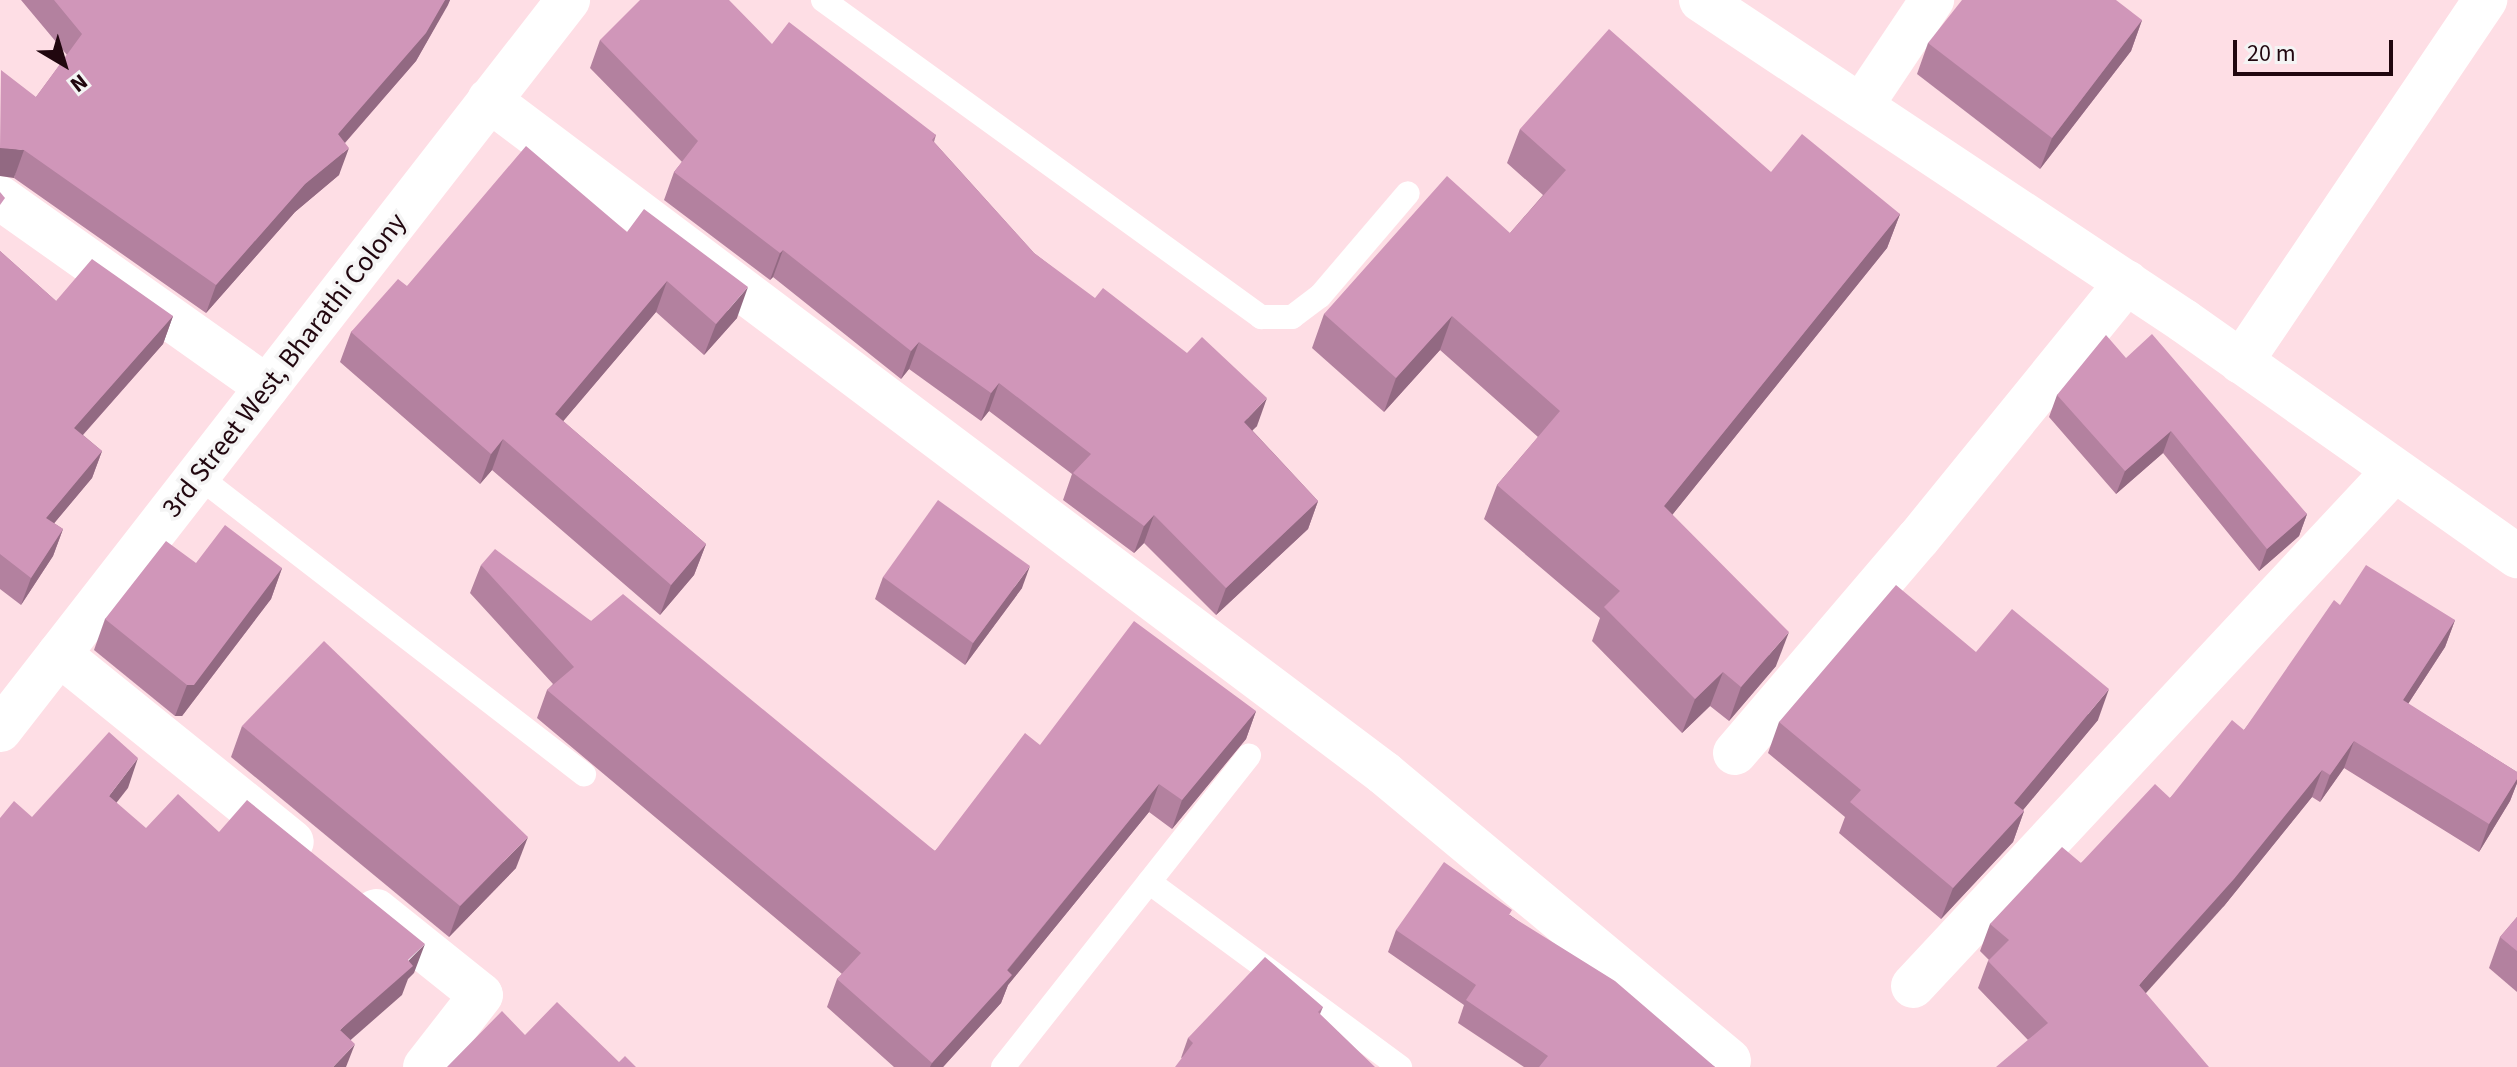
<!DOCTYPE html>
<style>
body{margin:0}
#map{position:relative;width:2517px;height:1067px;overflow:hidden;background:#fedee5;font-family:"Source Sans 3",sans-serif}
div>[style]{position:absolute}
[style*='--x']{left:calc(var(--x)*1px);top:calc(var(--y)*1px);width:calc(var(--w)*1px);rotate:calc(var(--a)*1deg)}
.lane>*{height:24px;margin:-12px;padding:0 12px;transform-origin:12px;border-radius:12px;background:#fff}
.street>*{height:44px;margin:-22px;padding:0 22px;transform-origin:22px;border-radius:22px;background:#fff}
.wall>*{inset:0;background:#b3819f}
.shaded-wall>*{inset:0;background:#926982}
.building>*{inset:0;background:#d096b9}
span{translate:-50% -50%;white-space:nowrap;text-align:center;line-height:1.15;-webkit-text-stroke:7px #f4f4f4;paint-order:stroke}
.street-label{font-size:28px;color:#21070f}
.north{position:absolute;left:24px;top:24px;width:80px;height:80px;-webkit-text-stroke:6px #f4f4f4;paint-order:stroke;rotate:142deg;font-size:22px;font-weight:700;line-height:32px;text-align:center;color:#21070f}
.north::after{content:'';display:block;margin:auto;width:28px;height:36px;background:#21070f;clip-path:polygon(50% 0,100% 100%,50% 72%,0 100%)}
.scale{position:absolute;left:2233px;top:40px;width:160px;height:36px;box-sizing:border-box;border:4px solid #21070f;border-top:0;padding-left:10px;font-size:24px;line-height:28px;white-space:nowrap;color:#21070f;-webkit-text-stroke:6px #f4f4f4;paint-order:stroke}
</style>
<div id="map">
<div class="lane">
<div style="--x:823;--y:0;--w:541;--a:35.89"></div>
<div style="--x:1261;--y:317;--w:31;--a:0"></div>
<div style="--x:1292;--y:317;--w:35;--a:-37"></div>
<div style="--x:1320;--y:296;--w:135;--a:-49.5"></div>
<div style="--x:198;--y:476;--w:488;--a:37.7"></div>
<div style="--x:1149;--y:882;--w:312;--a:36.4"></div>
<div style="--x:1003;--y:1067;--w:397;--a:-51.7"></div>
</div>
<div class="street">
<div style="--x:1701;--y:0;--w:580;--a:33.61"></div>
<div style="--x:2184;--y:321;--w:408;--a:35.2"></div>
<div style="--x:489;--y:100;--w:1120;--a:36.94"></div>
<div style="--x:1384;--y:773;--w:449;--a:39.8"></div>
<div style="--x:1861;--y:106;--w:128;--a:-56.2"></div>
<div style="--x:0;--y:198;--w:327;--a:35.3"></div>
<div style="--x:2241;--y:362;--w:437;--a:-56"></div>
<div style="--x:59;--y:654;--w:299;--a:38.9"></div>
<div style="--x:0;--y:730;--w:925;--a:-52.11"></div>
<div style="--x:1735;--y:753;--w:282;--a:-49.5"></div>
<div style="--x:1918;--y:539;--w:331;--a:-50.9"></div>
<div style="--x:376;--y:911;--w:134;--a:38.7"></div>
<div style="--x:481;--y:995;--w:91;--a:127.9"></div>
<div style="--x:1913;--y:986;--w:705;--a:-46.96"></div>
</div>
<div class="wall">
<div style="clip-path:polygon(21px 0,450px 0,416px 61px,345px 143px,339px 175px,295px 212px,206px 313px,14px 178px,36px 97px,67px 55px)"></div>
<div style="clip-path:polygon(2142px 20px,2131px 51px,2040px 169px,1917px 74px,1928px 43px)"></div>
<div style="clip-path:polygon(600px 40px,772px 44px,936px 135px,934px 142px,1034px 253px,1257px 426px,1252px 430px,1318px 501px,1308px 529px,1216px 615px,1144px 543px,1134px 553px,1063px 500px,1072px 474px,989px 411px,981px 421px,909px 369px,901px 379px,773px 277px,770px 280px,664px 200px,674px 172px,682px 162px,590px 68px)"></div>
<div style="clip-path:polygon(1520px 129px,1771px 172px,1900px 214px,1887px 248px,1672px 515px,1776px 666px,1729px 721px,1710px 706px,1682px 733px,1592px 641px,1600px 618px,1484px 519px,1497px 485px,1538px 437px,1440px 350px,1384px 412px,1312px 348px,1324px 314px,1510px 233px,1543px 195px,1507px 163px)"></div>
<div style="clip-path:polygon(627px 232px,737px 318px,704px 355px,656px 312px,563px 421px,706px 544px,694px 575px,660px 615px,492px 470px,480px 484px,340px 362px,351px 332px,407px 286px)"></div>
<div style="clip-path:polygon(0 251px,56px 301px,173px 316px,163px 344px,83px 435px,102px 451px,92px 478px,54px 523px,63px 529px,53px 556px,21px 605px,0 589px)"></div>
<div style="clip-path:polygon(2126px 358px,2307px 514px,2299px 536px,2259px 571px,2163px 453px,2116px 494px,2049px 417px,2057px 395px)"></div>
<div style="clip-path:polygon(196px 563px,282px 568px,271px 599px,182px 716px,175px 716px,94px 650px,105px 619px)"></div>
<div style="clip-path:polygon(481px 565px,591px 621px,935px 851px,1040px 745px,1256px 711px,1246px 739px,1172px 829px,1149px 812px,1008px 985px,1001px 1003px,943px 1067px,894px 1067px,827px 1007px,837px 979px,842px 974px,537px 718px,547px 690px,553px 684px,470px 593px)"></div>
<div style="clip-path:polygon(883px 577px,1022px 588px,965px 665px,875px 599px)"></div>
<div style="clip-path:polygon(2340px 605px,2455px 620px,2445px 647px,2408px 704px,2517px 772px,2517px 783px,2510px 801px,2479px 852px,2344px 768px,2320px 802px,2312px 797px,2224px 906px,2028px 1040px,1978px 988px,1988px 961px,1989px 960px,1980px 951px,1990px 924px,2081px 863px,2170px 798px,2244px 730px)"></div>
<div style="clip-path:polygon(1976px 652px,2098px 720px,2023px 810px,2024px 811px,2013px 842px,1941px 919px,1839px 833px,1845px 817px,1768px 753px,1779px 722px)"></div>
<div style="clip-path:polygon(242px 726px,516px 868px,449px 937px,231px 757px)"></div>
<div style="clip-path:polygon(1510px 915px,1715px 1067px,1524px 1067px,1458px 1023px,1464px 1005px,1388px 952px,1396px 930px)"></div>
<div style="clip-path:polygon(2517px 917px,2517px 992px,2489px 968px,2500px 937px)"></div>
<div style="clip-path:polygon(1323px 1007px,1320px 1014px,1181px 1058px,1188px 1038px)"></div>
</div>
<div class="shaded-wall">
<div style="clip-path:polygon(445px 0,450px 0,448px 5px,416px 61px,328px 162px,338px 134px)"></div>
<div style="clip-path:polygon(2142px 20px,2131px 51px,2040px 169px,2052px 138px)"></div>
<div style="clip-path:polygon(0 147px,24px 150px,14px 178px,0 176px)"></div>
<div style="clip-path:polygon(349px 148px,339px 175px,295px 212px,206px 313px,216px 285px,305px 184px)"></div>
<div style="clip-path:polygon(1900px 214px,1887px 248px,1652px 540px,1664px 506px)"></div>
<div style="clip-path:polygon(783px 250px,773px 277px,770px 280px,780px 253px)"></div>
<div style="clip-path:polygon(667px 281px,656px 312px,543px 445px,555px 414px)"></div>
<div style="clip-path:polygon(748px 287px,737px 318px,704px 355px,716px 324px)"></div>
<div style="clip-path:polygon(173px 316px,163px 344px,64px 456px,74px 428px)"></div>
<div style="clip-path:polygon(1452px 316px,1440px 350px,1384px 412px,1396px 378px)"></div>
<div style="clip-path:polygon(919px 342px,909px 369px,901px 379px,911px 351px)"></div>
<div style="clip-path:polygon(999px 383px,989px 411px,981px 421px,991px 393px)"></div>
<div style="clip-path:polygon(1267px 398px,1257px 426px,1234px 449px,1244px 422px)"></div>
<div style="clip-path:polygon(2171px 431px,2163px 453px,2116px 494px,2125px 471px)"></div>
<div style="clip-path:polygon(503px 439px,492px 470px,480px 484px,491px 454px)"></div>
<div style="clip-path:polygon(102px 451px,92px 478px,36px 545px,46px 518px)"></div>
<div style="clip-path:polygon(1318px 501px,1308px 529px,1216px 615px,1226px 588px)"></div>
<div style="clip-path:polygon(2307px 514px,2299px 536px,2259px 571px,2267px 549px)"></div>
<div style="clip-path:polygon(1154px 515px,1144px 543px,1134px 553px,1144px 526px)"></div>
<div style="clip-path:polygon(63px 529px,53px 556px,21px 605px,31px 578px)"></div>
<div style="clip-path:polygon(706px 544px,694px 575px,660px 615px,671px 585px)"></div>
<div style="clip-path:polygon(1030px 566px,1022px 588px,965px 665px,973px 643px)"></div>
<div style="clip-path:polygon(282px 568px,271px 599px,182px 716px,175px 716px,187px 685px)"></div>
<div style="clip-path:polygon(2455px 620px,2445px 647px,2393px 727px,2403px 700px)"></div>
<div style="clip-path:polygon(1789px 632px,1776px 666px,1729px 721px,1741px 687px)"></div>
<div style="clip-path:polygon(1723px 672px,1710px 706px,1682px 733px,1695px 699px)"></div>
<div style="clip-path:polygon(2109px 689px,2098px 720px,2003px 834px,2014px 803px)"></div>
<div style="clip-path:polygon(1256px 711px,1246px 739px,1172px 829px,1182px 800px)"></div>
<div style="clip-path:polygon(2354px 741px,2344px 768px,2320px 802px,2330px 775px)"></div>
<div style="clip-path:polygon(138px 758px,128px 788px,99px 825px,109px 796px)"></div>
<div style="clip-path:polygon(2322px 770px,2312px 797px,2224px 906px,2129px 1012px,2139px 985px)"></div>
<div style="clip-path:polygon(2517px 779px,2517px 783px,2510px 801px,2479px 852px,2489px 824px)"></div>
<div style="clip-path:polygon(1159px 784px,1149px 812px,1008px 985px,1001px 1003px,943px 1067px,930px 1067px,932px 1063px)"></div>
<div style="clip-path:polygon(2024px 811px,2013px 842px,1941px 919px,1953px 888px)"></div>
<div style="clip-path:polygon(528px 837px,516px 868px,449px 937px,460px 906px)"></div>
<div style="clip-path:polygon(425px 944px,414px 973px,408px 979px,402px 995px,329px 1059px,340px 1030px)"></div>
<div style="clip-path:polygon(355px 1044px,346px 1067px,333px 1067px)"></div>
</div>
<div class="building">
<div style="clip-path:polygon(54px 0,445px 0,426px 33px,338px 134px,349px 148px,305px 184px,216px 285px,24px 150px,0 148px,1px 70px,36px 97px,82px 34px)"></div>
<div style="clip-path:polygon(640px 0,729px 0,772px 44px,789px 22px,936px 135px,932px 140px,1034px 253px,1095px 298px,1103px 288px,1187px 353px,1202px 337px,1267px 398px,1244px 422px,1318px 501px,1226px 588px,1154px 515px,1144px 526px,1073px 473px,1091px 454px,999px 383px,991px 393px,919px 342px,911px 351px,783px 250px,780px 253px,674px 172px,698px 141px,600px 40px)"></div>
<div style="clip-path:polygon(1962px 0,2116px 0,2142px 20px,2052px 138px,1928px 43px)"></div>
<div style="clip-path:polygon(1609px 29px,1771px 172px,1802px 134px,1900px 214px,1664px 506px,1789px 632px,1741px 687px,1723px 672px,1695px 699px,1604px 607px,1620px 591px,1497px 485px,1560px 411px,1452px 316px,1396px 378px,1324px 314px,1447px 176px,1510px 233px,1566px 170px,1520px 129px)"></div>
<div style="clip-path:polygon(526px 146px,627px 232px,644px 209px,748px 287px,716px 324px,667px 281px,555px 414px,706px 544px,671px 585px,503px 439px,491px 454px,351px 332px,398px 279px,407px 286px)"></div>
<div style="clip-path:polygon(0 192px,5px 198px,0 205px)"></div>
<div style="clip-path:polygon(0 251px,56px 301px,92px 259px,173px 316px,74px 428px,102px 451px,46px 518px,63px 529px,31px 578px,0 554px)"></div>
<div style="clip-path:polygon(2152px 334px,2307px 514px,2267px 549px,2171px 431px,2125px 471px,2057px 395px,2106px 335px,2126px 358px)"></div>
<div style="clip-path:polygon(938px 500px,1030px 566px,973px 643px,883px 577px)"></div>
<div style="clip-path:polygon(225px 525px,282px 568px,194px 685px,187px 685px,105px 619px,166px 541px,196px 563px)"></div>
<div style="clip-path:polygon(495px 549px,591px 621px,623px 594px,935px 851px,1025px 733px,1040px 745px,1134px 621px,1256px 711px,1182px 800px,1159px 784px,1007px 970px,1012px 975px,932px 1063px,837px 979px,861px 953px,547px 690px,574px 667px,481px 565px)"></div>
<div style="clip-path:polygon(2366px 565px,2455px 620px,2403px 700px,2517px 772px,2517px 779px,2489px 824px,2354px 741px,2330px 775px,2322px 770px,2234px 879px,2139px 985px,2209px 1067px,1996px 1067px,2048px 1023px,1988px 961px,2009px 940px,1990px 924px,2062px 847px,2081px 863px,2155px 784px,2170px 798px,2232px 720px,2244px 730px,2334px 600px,2340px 605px)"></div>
<div style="clip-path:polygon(1896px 585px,1976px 652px,2012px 609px,2109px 689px,2014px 803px,2024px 811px,1953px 888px,1850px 802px,1861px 790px,1779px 722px)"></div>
<div style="clip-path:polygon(324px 641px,528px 837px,460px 906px,242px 726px)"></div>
<div style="clip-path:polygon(109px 732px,138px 758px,109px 796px,146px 828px,178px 794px,219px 832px,247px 800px,425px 944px,408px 960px,413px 966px,340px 1030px,355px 1044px,333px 1067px,0 1067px,0 818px,14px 801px,32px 817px)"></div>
<div style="clip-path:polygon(1444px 862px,1512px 910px,1509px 915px,1615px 981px,1715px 1067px,1539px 1067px,1548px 1056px,1466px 1000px,1476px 985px,1396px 930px)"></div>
<div style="clip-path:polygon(2517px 917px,2517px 951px,2500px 937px)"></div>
<div style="clip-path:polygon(1265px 957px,1323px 1007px,1318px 1012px,1375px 1067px,1175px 1067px,1193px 1043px,1188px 1038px)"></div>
<div style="clip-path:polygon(557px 1002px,619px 1062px,625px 1056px,636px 1067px,447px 1067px,502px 1011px,525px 1035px)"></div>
</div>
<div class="street-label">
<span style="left:284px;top:365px;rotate:-52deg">3rd Street West, Bharathi Colony</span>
</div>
<div class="north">N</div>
<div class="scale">20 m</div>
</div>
